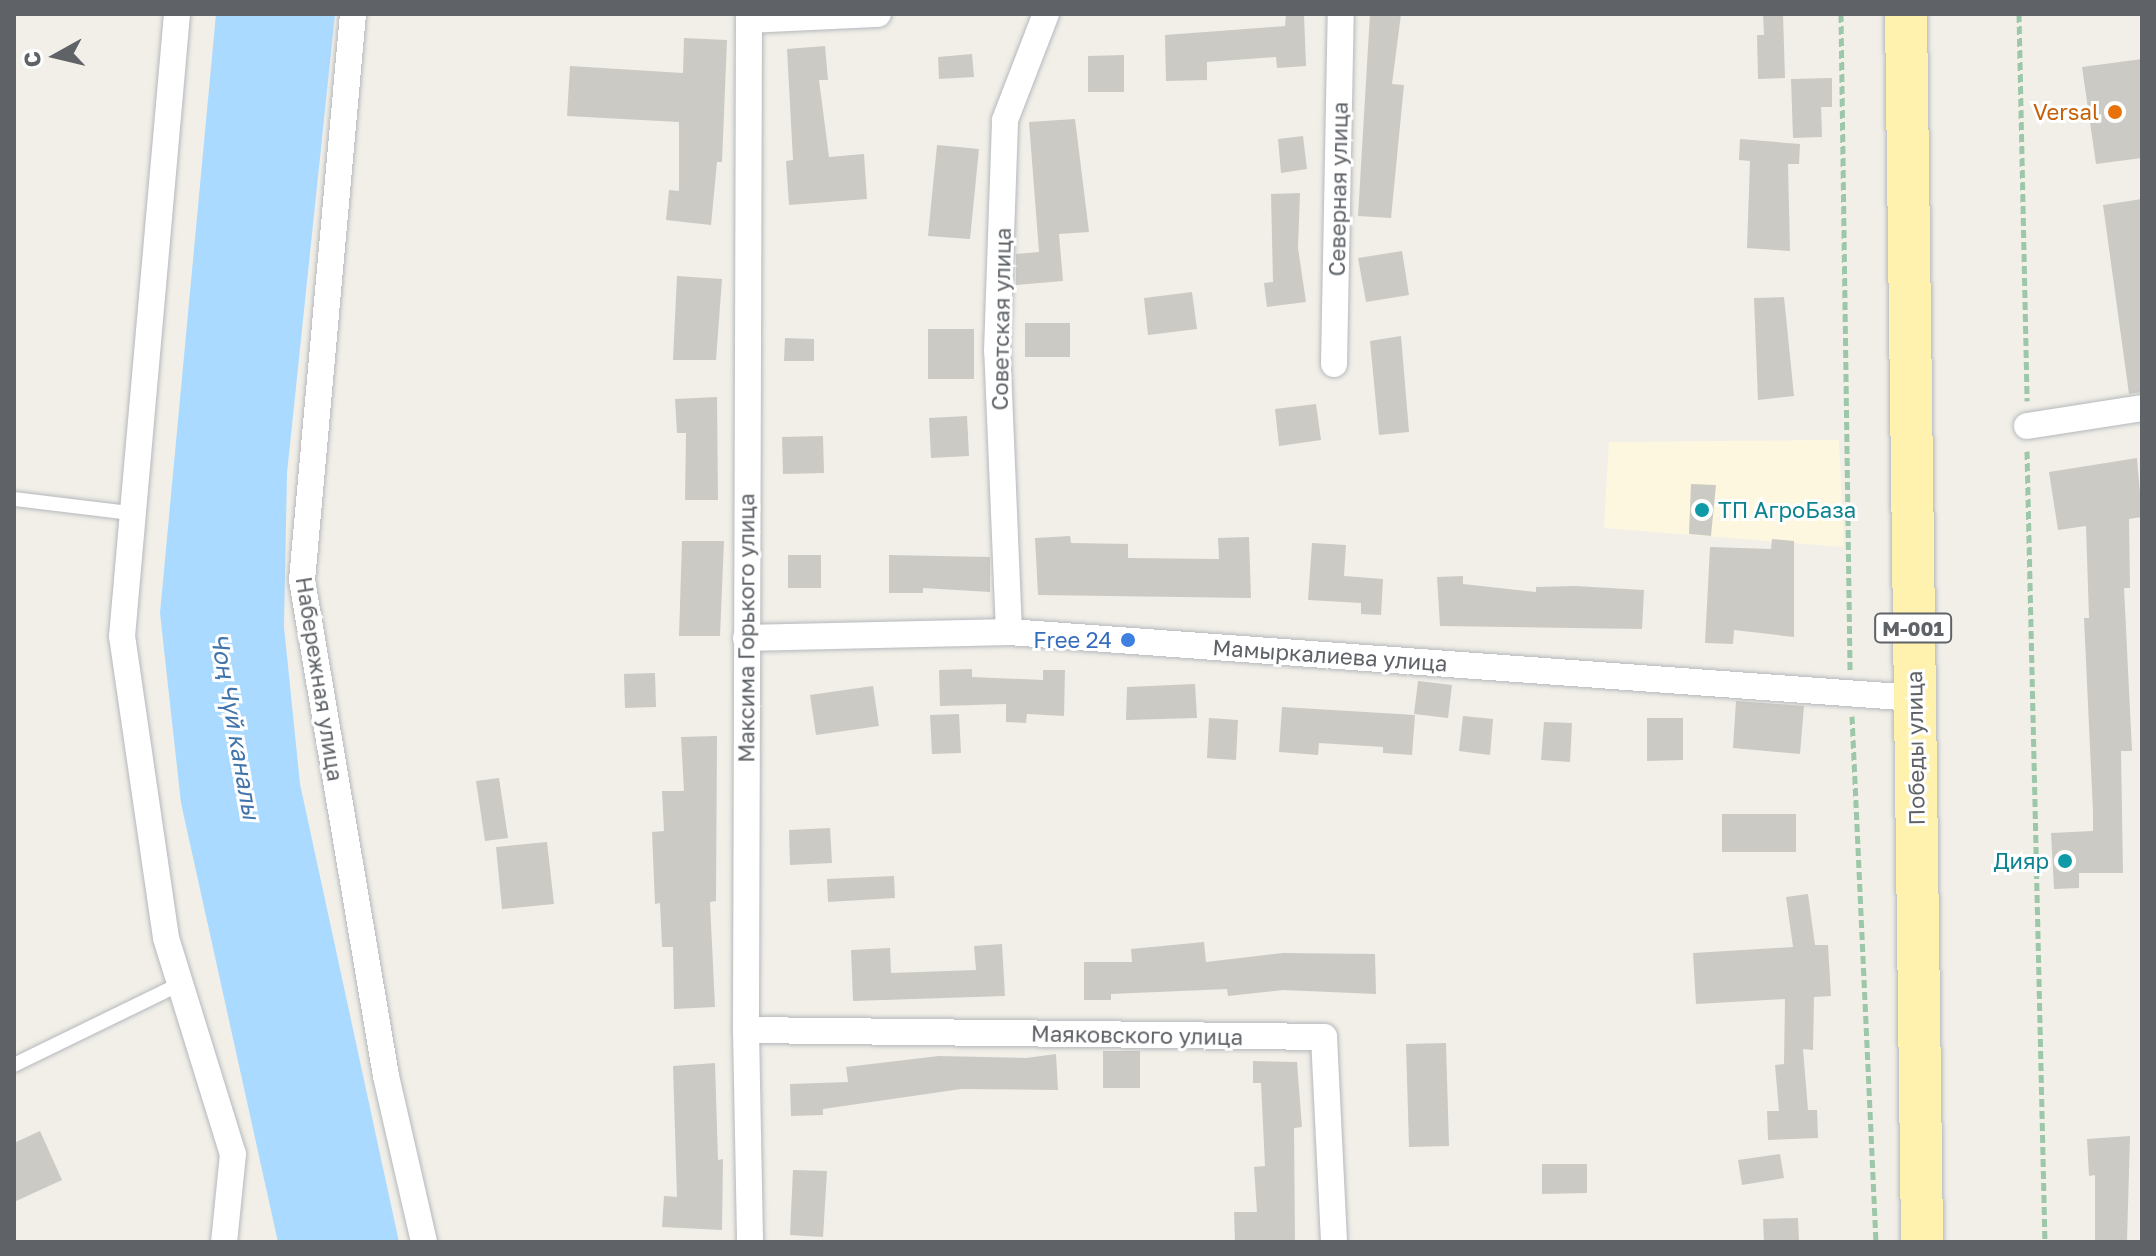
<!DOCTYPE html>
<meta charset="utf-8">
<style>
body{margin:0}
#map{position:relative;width:2156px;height:1256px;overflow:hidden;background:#f1efe8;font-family:"Golos Text",sans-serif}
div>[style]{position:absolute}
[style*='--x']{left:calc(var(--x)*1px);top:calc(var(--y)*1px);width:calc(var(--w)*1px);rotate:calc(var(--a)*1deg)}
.commercial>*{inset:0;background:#fef7e0}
.water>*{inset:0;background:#aadaff}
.building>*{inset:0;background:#cccac5}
.path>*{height:5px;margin-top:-2.5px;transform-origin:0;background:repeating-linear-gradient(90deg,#9cc7a9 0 8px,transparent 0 12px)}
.roads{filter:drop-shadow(0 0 2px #b5b8bc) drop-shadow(0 0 2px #b5b8bc)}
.service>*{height:14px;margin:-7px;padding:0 7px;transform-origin:7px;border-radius:7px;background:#fff}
.minor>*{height:26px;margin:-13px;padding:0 13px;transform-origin:13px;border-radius:13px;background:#fff}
.primary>*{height:42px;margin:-21px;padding:0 21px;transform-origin:21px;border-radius:21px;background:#fff2af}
.dots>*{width:22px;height:22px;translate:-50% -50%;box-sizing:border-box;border:4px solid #fff;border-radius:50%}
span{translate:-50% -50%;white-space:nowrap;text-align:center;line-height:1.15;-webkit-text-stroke:6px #fff;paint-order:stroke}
.shield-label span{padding:2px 6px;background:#fff;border:2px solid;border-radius:6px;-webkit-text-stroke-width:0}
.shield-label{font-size:20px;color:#5f6368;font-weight:700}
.food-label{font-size:22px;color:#c56008}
.right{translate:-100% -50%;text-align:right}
.street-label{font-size:22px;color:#5f6368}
.culture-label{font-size:22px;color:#0d838f}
.left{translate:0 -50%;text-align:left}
.shop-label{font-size:22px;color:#366cbe}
.water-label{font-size:24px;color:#4174aa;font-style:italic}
.frame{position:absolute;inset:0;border:16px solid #5f6368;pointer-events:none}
.north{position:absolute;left:16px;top:16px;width:80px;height:80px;-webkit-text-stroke:6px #fff;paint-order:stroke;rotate:262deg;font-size:22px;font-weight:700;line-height:32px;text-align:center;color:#5f6368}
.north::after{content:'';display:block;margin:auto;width:28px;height:36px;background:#5f6368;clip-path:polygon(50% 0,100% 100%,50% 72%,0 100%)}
</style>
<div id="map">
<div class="commercial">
<div style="clip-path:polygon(1839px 440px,1844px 547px,1604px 528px,1609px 442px)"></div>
</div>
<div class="water">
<div style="clip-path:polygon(216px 14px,335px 14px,287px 473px,284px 627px,300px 784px,399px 1242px,278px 1242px,181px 803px,160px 613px)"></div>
</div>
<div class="building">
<div style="clip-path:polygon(1286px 14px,1304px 14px,1306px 66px,1277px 68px,1276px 57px,1207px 62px,1207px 80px,1166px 81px,1165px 35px,1285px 26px)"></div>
<div style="clip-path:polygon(1370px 14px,1401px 14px,1392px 84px,1404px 85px,1391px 218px,1358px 216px)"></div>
<div style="clip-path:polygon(1763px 14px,1783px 14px,1785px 78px,1758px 79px,1757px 35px,1764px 35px)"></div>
<div style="clip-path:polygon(684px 38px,727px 40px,722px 162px,717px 162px,711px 225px,666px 220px,669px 190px,679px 191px,679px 122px,567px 116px,570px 66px,683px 73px)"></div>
<div style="clip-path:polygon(825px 46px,828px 80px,819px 80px,829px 157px,864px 154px,867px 199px,789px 205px,786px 161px,793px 160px,787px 49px)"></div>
<div style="clip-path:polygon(972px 54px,974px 77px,939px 79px,938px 57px)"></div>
<div style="clip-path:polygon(1124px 55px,1124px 92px,1088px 92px,1088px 56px)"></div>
<div style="clip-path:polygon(2142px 59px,2142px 158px,2096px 164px,2082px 67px)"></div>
<div style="clip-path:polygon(1832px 78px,1832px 107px,1821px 107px,1822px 137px,1793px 138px,1791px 79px)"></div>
<div style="clip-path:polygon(1075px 119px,1089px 232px,1059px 234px,1063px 281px,1016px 285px,1016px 254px,1039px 252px,1029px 122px)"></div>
<div style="clip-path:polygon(1303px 136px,1307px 169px,1281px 173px,1278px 139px)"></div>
<div style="clip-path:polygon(1740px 139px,1800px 144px,1799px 164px,1788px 164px,1790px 251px,1747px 248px,1750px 161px,1739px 160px)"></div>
<div style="clip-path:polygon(937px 145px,979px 149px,970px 239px,928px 236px)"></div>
<div style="clip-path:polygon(1300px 193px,1298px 248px,1306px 302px,1267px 307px,1264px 283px,1273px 282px,1271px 194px)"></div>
<div style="clip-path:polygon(2142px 199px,2142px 392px,2129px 394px,2103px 205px)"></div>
<div style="clip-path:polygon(1402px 251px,1409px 295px,1366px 302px,1358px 258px)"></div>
<div style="clip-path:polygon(677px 276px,722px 279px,716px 360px,673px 360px)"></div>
<div style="clip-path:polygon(1192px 292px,1197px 329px,1148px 335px,1144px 298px)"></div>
<div style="clip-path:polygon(1784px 297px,1794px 396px,1758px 400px,1754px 298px)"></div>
<div style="clip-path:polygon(1025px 323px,1070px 323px,1070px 357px,1025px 357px)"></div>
<div style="clip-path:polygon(928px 329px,974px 329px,974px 379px,928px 379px)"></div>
<div style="clip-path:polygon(1401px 336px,1409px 432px,1379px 435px,1370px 341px)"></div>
<div style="clip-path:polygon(785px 338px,814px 339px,814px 361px,784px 361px)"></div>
<div style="clip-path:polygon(717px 397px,718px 500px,685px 500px,686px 433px,677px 433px,675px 399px)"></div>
<div style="clip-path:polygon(1316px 404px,1321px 440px,1279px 446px,1275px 409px)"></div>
<div style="clip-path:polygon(967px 416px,969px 456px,931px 458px,929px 418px)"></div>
<div style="clip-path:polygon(823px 436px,824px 473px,783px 474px,782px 437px)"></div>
<div style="clip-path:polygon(2137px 458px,2142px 517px,2129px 519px,2130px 588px,2124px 588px,2132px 751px,2121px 751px,2123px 873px,2079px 873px,2079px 888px,2054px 889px,2051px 833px,2093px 831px,2093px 812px,2084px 618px,2089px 618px,2086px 526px,2058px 530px,2049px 472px)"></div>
<div style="clip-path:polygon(1691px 484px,1716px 485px,1711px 536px,1689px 534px)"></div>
<div style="clip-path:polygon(1070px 536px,1071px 543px,1128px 544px,1128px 558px,1219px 559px,1218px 538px,1249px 537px,1251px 598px,1038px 595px,1035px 538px)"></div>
<div style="clip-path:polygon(1772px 539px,1794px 541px,1794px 637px,1734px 630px,1733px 644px,1705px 643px,1710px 547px,1771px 549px)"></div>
<div style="clip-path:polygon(682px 541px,724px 541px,720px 636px,679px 636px)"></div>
<div style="clip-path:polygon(1312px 543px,1346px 545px,1344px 576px,1383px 579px,1381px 615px,1361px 614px,1361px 603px,1308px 600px)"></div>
<div style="clip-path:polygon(788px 555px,821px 555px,821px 588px,788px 588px)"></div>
<div style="clip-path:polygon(889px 555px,990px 557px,990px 592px,923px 588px,923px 593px,889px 593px)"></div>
<div style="clip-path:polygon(1463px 576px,1463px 584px,1536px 592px,1536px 587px,1575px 586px,1644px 590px,1642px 629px,1440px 626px,1437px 577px)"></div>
<div style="clip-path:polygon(972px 669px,972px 677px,1043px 680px,1043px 670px,1065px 670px,1064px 716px,1027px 714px,1026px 723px,1006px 722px,1006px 704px,940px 706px,939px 670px)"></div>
<div style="clip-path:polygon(655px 673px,656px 707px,625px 708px,624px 674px)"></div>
<div style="clip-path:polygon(1418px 681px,1452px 685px,1448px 718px,1414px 714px)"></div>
<div style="clip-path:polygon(1195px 684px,1197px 718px,1126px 720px,1127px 687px)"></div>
<div style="clip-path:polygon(873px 686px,879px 726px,816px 735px,810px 695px)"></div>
<div style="clip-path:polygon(1736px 701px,1804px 706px,1800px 754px,1733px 748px)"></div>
<div style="clip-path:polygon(1282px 707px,1415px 715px,1412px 755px,1383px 753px,1383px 747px,1319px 743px,1318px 755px,1279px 752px)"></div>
<div style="clip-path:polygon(959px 714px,961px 753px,932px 754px,930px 715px)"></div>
<div style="clip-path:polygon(1463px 716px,1493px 719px,1490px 755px,1459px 751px)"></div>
<div style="clip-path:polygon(1209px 718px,1238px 720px,1236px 760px,1207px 758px)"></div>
<div style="clip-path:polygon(1647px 718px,1683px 718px,1683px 760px,1647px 761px)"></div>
<div style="clip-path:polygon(1544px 722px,1572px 723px,1570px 762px,1541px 760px)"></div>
<div style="clip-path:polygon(717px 736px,716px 901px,710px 902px,715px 1007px,674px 1009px,673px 947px,662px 947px,660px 903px,655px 904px,652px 832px,664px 831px,662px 791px,684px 791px,681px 737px)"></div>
<div style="clip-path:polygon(499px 778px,508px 838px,485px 841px,476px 781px)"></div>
<div style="clip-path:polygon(1722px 814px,1796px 814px,1796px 852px,1722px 852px)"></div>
<div style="clip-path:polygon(830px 828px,832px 863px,790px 865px,789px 830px)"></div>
<div style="clip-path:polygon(547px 842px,554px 904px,502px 909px,496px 847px)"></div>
<div style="clip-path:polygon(894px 876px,895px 898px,828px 902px,827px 879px)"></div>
<div style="clip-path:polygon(1808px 894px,1815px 945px,1828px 945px,1831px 996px,1814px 997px,1813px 1050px,1803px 1049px,1808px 1110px,1817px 1110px,1818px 1138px,1768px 1140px,1767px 1111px,1779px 1111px,1775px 1065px,1784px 1064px,1785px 999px,1696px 1004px,1693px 953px,1793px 947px,1786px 897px)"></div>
<div style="clip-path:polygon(1204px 942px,1206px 962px,1283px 953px,1375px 954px,1376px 994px,1283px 990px,1228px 996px,1227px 989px,1111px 994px,1111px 1000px,1084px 1000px,1084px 962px,1132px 962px,1131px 949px)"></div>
<div style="clip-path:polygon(1002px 944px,1005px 996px,853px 1001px,851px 950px,890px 948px,891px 973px,976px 970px,974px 946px)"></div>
<div style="clip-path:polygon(1446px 1043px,1449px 1146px,1409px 1147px,1406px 1044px)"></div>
<div style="clip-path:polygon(1103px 1051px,1140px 1051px,1140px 1088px,1103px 1088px)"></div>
<div style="clip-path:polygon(1056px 1054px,1058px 1090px,961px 1089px,823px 1109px,823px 1115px,791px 1116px,790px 1084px,848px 1082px,846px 1067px,939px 1056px,1026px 1058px)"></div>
<div style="clip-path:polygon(1253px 1061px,1297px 1062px,1302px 1127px,1294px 1128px,1295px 1242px,1235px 1242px,1234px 1212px,1257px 1212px,1254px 1167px,1265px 1166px,1261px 1083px,1253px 1083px)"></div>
<div style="clip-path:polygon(715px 1063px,718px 1160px,723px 1159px,722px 1230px,662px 1227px,664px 1196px,677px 1197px,673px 1066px)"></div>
<div style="clip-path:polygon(40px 1131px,62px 1180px,14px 1202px,14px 1143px)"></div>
<div style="clip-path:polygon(2130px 1136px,2127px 1242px,2095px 1242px,2095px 1175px,2089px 1176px,2087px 1139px)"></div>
<div style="clip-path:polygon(1780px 1154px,1784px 1178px,1742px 1185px,1738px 1160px)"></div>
<div style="clip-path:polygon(1542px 1164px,1587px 1164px,1587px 1193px,1542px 1194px)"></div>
<div style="clip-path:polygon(793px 1170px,827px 1171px,823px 1237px,790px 1235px)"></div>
<div style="clip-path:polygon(1798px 1218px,1799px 1242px,1764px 1242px,1763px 1219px)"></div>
</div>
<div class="path">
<div style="--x:1841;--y:14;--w:656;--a:89.21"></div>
<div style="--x:2019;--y:14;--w:387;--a:88.8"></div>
<div style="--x:2027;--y:451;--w:791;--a:88.7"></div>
<div style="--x:1852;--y:716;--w:527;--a:87.39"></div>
</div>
<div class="roads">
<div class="service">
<div style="--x:14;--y:499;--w:117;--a:6.9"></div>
<div style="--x:14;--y:1065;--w:185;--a:-26"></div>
</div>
<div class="minor">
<div style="--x:177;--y:14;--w:624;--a:95.05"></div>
<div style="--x:122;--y:636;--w:305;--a:81.7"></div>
<div style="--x:166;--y:938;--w:226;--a:72.8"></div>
<div style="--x:233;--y:1154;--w:88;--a:95.8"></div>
<div style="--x:353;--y:14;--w:568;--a:95.15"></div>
<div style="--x:302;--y:580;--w:503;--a:80.39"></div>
<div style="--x:386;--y:1076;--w:170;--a:77.1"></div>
<div style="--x:749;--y:14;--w:1016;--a:90.17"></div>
<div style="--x:746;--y:1030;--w:212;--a:88.9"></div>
<div style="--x:749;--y:20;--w:129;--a:-2.7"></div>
<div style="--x:1334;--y:364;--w:350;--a:-88.9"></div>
<div style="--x:2027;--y:426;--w:116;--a:-8.9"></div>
<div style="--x:1009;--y:632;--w:281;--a:-92.4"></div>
<div style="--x:997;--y:351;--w:231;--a:-88"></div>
<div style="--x:1005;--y:120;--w:114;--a:-68.9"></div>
<div style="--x:746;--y:638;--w:263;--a:-1.3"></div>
<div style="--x:1009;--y:632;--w:908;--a:4.17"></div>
<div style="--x:746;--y:1030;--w:578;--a:0.69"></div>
<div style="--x:1324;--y:1037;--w:205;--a:87.2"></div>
</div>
<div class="primary">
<div style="--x:1906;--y:14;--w:1228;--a:89.25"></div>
</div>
</div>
<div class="dots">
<div style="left:2115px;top:112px;background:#e8710a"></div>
<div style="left:1702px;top:510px;background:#0f9aa8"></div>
<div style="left:1128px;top:640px;background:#3f7fe0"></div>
<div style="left:2065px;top:861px;background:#0f9aa8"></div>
</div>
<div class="shield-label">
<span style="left:1913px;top:628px">М-001</span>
</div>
<div class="food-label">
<span class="right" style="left:2099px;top:112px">Versal</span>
</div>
<div class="street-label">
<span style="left:1338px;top:189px;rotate:-89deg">Северная улица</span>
<span style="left:1001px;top:319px;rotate:-89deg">Советская улица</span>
<span style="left:746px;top:628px;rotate:-90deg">Максима Горького улица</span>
<span style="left:1330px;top:655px;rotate:4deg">Мамыркалиева улица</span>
<span style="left:320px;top:679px;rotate:81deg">Набережная улица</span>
<span style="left:1915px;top:748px;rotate:-91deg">Победы улица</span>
<span style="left:1137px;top:1035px;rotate:1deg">Маяковского улица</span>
</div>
<div class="culture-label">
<span class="left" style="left:1718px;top:510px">ТП АгроБаза</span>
<span class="right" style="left:2049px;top:861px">Дияр</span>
</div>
<div class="shop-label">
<span class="right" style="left:1112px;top:640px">Free 24</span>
</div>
<div class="water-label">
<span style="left:236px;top:726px;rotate:80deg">Чоң Чүй каналы</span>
</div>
<div class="frame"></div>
<div class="north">С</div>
</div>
